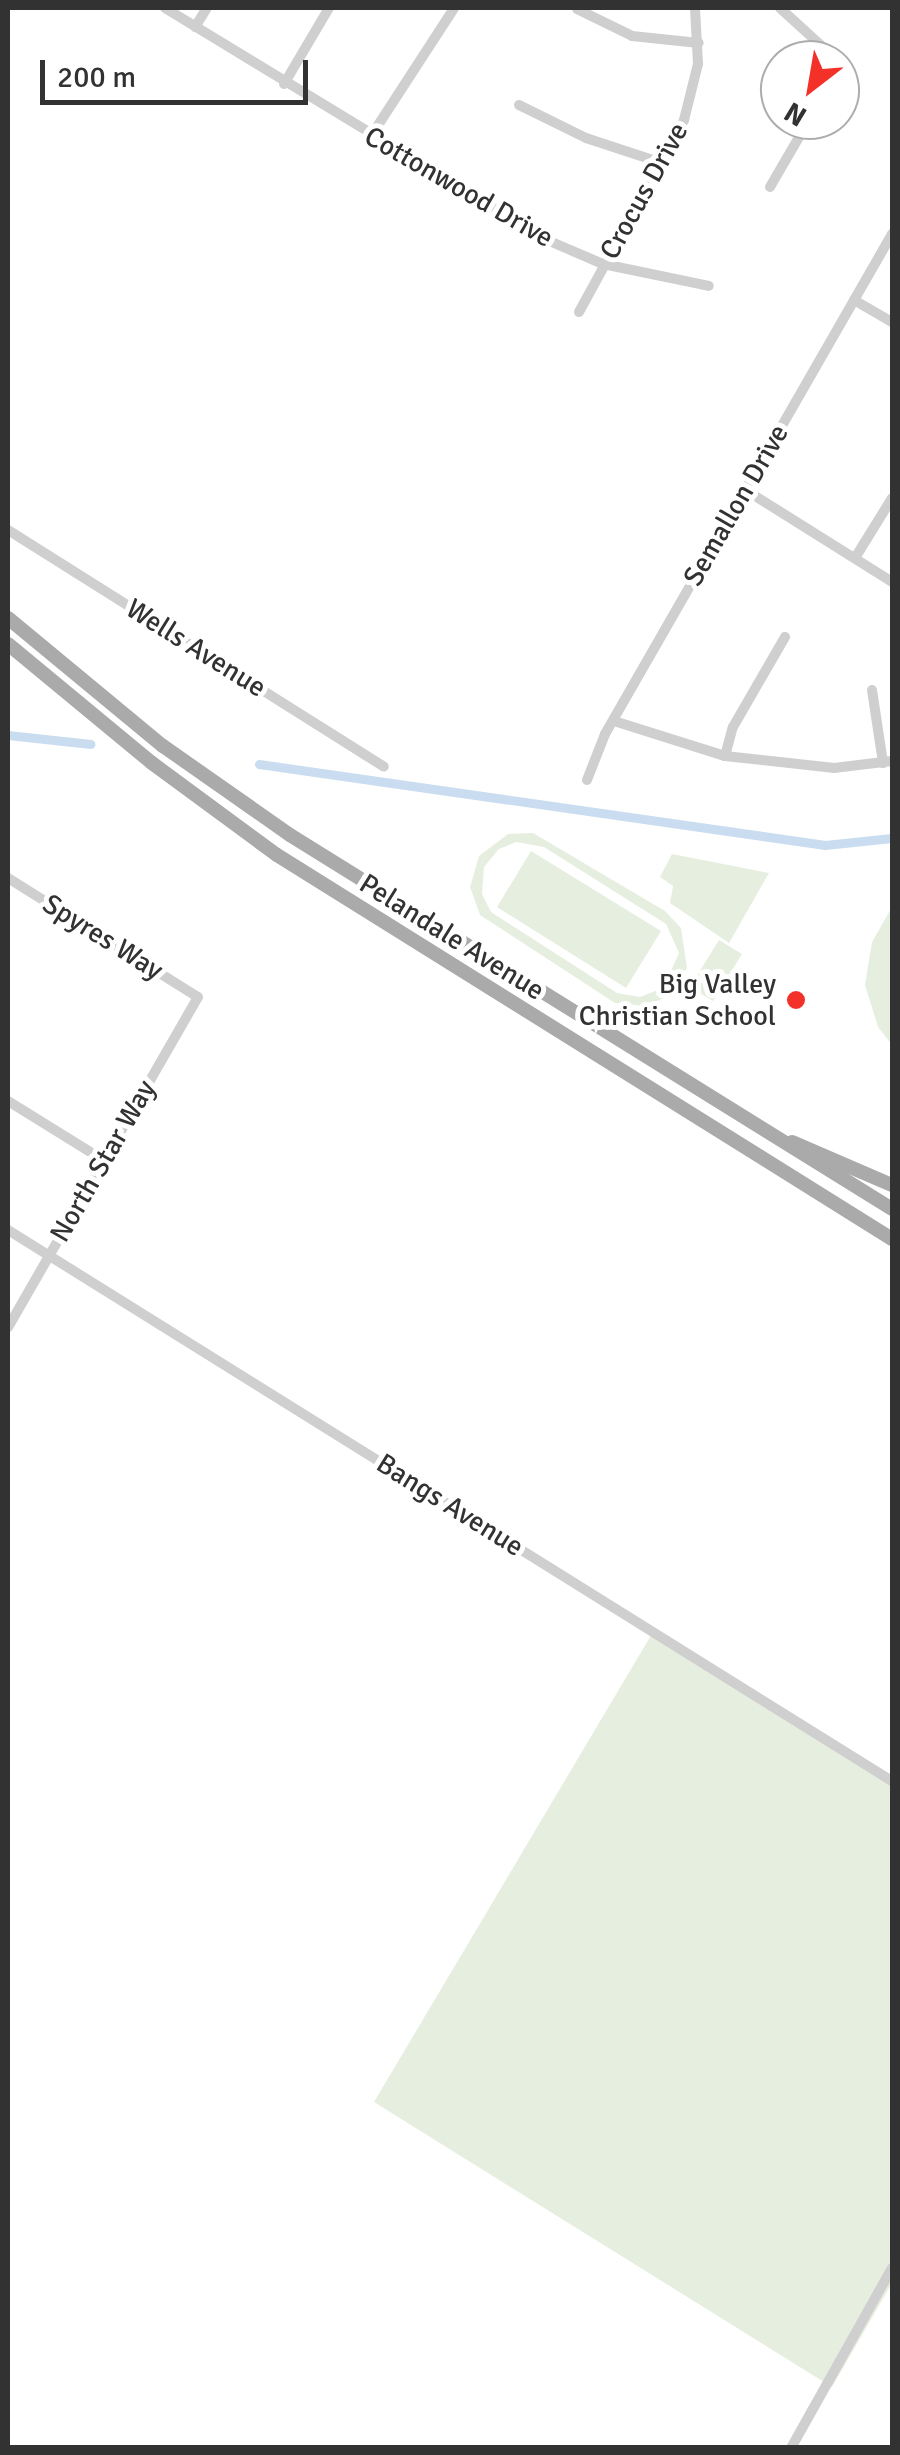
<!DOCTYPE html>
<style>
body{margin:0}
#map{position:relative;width:900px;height:2455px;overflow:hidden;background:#fff;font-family:Signika,sans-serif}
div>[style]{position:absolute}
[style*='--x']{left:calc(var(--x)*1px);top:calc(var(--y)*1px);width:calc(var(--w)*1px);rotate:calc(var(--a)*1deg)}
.green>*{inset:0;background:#e6efdf}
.canal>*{height:9px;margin:-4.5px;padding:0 4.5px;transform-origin:4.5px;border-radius:4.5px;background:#caddf0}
.minor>*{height:10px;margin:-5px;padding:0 5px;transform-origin:5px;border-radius:5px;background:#cfcfcf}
.major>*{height:14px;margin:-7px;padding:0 7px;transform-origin:7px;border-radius:7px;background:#aaa}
.dots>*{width:28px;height:28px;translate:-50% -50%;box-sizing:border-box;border:5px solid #fff;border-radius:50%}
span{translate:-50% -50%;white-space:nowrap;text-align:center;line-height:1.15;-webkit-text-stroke:10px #fff;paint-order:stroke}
.street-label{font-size:28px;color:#323232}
.poi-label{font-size:28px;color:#323232}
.right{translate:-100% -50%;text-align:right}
.frame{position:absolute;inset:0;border:10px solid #323232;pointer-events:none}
.north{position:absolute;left:760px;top:40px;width:100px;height:100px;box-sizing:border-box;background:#fff;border:2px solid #adadad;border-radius:50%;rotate:211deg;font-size:28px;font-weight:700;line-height:40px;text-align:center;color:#323232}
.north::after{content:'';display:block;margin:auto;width:35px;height:45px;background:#f43128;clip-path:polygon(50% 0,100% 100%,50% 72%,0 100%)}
.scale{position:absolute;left:40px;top:60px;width:268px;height:45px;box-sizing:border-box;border:5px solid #323232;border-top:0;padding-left:12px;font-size:30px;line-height:35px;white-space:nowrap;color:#323232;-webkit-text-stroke:8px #fff;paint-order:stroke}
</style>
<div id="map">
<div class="green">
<div style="clip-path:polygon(evenodd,533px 833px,665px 911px,681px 928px,687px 968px,668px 996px,646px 1006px,615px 1003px,480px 915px,470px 887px,479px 856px,508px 834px,533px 833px,516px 842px,544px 847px,666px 924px,679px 953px,663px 988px,640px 997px,617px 993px,491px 912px,482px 894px,484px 867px,499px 849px,516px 842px)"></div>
<div style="clip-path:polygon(531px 851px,661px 931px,626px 988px,497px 907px)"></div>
<div style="clip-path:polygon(672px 854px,769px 873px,729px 943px,670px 903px,673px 886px,660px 877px)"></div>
<div style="clip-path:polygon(892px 907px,892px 1045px,878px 1027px,865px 985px,872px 942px)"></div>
<div style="clip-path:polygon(719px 940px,742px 954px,713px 1001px,690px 987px)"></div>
<div style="clip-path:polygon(653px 1632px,892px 1779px,892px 2283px,832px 2387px,374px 2102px)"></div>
</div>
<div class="canal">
<div style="--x:8;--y:735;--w:83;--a:6.2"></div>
<div style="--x:259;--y:764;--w:572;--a:8.14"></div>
<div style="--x:825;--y:845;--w:67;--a:-6"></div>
</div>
<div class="minor">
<div style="--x:165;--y:8;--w:447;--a:31.3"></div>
<div style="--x:547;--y:240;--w:61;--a:23.2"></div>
<div style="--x:603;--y:264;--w:108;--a:11.7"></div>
<div style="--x:780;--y:8;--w:77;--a:42.4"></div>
<div style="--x:577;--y:9;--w:61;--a:26.1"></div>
<div style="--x:632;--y:36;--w:67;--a:6"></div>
<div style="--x:195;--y:27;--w:22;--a:-58"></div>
<div style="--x:284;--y:84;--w:88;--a:-59.4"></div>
<div style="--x:519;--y:105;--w:75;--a:26.2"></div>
<div style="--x:586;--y:138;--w:80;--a:18.2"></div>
<div style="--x:371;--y:136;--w:153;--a:-57"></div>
<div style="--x:770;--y:187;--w:78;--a:-59.8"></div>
<div style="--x:854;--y:300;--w:44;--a:30.1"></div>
<div style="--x:579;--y:312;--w:219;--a:-61.3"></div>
<div style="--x:684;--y:120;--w:58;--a:-76"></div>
<div style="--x:698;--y:64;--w:56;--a:-93.1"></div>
<div style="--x:744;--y:489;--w:175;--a:32.1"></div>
<div style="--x:8;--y:530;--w:444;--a:32.2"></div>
<div style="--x:855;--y:558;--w:70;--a:-58.3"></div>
<div style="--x:872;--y:690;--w:74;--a:81.4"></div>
<div style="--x:614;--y:721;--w:116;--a:17.5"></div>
<div style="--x:725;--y:756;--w:110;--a:6.3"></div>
<div style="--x:834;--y:768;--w:58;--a:-6.9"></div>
<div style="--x:725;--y:756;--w:30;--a:-75"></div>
<div style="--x:733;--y:727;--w:104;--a:-60"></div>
<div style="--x:587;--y:780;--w:49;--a:-68.6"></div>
<div style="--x:605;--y:734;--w:577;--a:-60.14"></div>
<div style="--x:8;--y:878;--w:224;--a:32.1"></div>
<div style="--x:198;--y:997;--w:381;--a:119.9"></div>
<div style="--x:8;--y:1101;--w:112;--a:31.8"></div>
<div style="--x:8;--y:1230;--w:1042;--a:31.94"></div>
<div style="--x:791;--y:2448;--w:206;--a:-60.7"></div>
</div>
<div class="major">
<div style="--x:8;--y:618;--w:201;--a:39.6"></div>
<div style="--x:163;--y:746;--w:155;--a:35"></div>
<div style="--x:290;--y:835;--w:709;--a:31.85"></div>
<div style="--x:8;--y:644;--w:187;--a:39.6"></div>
<div style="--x:152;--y:763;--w:155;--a:36.4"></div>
<div style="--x:277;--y:855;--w:725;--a:31.98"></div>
<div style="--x:792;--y:1142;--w:109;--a:23.3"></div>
</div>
<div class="dots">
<div style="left:796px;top:1000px;background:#f43128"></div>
</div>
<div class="street-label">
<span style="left:459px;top:187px;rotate:30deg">Cottonwood Drive</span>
<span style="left:644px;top:191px;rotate:-61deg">Crocus Drive</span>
<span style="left:736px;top:505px;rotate:-60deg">Semallon Drive</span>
<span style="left:196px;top:648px;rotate:32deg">Wells Avenue</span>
<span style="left:103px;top:937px;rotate:32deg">Spyres Way</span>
<span style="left:452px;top:937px;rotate:32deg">Pelandale Avenue</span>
<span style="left:103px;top:1161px;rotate:-60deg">North Star Way</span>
<span style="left:450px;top:1505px;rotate:32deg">Bangs Avenue</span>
</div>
<div class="poi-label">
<span class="right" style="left:776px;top:1000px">Big Valley<br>Christian School</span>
</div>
<div class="frame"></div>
<div class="north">N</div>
<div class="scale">200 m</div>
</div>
